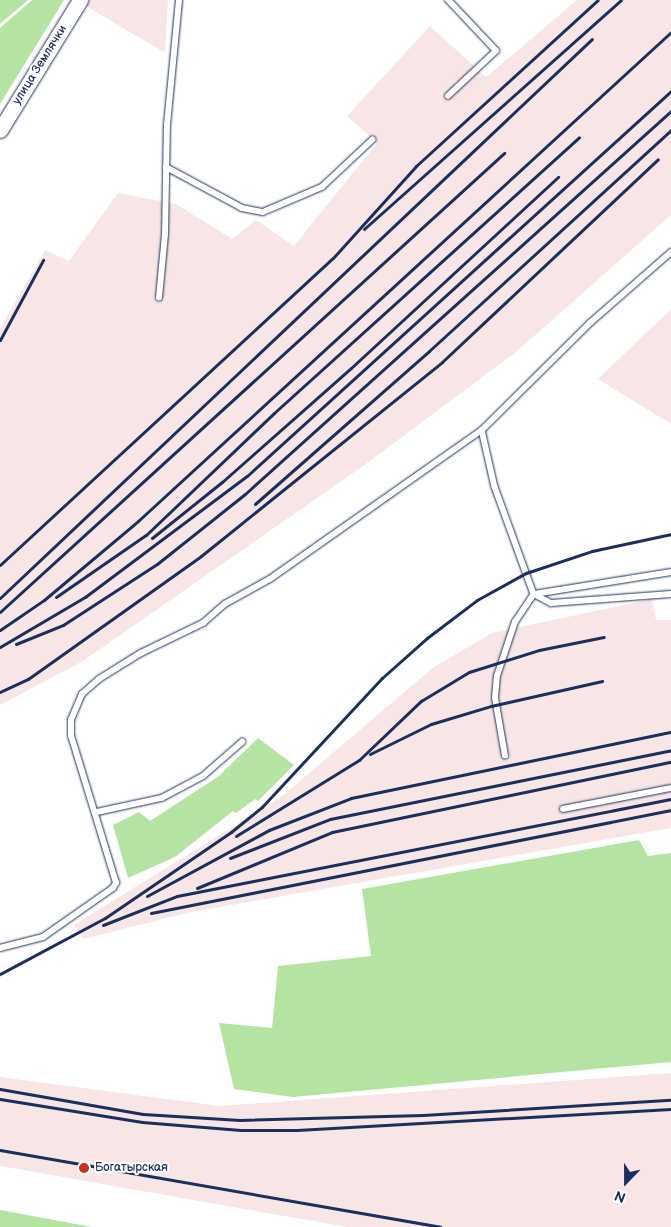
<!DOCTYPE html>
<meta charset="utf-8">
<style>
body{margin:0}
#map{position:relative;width:671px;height:1227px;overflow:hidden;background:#fff;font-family:"Balsamiq Sans",sans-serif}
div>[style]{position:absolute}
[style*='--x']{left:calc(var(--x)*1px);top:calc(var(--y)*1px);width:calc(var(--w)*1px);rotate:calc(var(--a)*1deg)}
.built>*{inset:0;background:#f7e6e5}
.green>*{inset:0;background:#b5e4a2}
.roads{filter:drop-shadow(0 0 1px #1b2f5e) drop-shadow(0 0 1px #1b2f5e)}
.lane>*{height:5.5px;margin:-2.75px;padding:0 2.75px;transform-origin:2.75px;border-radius:2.75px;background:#fff}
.secondary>*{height:15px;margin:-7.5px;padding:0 7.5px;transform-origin:7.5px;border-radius:7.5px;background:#fff}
.rail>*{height:3px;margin:-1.5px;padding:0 1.5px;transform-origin:1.5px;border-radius:1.5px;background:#1b2f5e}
.dots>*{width:14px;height:14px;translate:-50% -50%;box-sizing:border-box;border:2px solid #fff;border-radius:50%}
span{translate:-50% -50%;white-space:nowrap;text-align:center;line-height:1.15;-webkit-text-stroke:4px #fff;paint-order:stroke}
.street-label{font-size:12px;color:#1b2f5e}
.poi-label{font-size:12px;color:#1b2f5e}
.left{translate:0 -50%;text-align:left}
.north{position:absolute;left:601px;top:1157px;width:50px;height:50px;-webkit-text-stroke:4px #fff;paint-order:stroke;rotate:202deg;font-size:14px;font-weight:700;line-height:20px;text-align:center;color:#1b2f5e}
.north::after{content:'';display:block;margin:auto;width:18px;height:22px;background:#1b2f5e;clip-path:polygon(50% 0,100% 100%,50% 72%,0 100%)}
</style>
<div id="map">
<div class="built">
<div style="clip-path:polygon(89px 0,168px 0,165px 53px,86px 6px)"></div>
<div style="clip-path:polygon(577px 0,671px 0,671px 215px,516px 352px,363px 466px,83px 661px,0 705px,0 329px,45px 250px,69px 261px,118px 193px,176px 204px,232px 239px,256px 220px,294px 246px,377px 143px,347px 116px,430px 26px,486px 77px)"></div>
<div style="clip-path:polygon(671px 309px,671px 424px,598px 379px)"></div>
<div style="clip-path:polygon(652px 599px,656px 620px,671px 620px,671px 828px,191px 912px,83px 939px,74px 925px,281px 797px,434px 667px,492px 633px)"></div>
<div style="clip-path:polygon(671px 1073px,671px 1227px,347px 1227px,0 1166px,0 1077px,220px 1106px)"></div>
</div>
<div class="green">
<div style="clip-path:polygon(0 0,28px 0,0 24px)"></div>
<div style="clip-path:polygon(32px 0,64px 0,0 104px,0 28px)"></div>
<div style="clip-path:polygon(258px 738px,294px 765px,258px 801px,255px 799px,236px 813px,233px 811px,175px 857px,128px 878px,113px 825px,139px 812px,150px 821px,219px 776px)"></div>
<div style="clip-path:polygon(639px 840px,648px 856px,671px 853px,671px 1062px,293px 1097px,234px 1089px,219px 1023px,272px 1028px,278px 966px,371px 956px,362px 889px)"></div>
<div style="clip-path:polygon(0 1210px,92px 1227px,0 1227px)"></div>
</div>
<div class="roads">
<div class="lane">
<div style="--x:448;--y:96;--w:66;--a:-43.2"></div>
<div style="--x:496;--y:51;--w:70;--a:-133.3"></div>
<div style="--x:166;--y:167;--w:86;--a:28.3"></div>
<div style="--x:242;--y:208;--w:21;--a:11"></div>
<div style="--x:263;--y:212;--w:64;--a:-23"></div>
<div style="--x:322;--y:187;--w:69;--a:-43.2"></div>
<div style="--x:159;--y:298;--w:63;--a:-84.6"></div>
<div style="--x:165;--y:235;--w:110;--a:-89"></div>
<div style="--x:167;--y:125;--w:126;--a:-84.5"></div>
<div style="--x:482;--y:430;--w:58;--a:77.2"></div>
<div style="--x:495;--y:487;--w:114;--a:70"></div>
<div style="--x:534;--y:594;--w:19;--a:28"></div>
<div style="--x:551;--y:603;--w:120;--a:-4.3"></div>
<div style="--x:505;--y:756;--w:59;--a:-99.8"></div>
<div style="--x:495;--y:698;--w:22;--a:-85"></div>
<div style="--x:497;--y:676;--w:57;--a:-71.6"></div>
<div style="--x:515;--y:622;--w:34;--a:-56"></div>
<div style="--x:534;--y:594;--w:139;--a:-9.1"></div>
<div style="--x:563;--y:809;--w:110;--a:-11"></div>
<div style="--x:97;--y:812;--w:66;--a:-12.2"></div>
<div style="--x:162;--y:798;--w:47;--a:-28.2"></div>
<div style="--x:203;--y:776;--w:52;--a:-41.1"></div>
<div style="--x:0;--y:948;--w:44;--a:-14.3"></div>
<div style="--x:43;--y:937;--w:85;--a:-35"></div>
<div style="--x:113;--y:888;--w:6;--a:-59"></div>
<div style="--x:116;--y:883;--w:154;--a:-107"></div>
<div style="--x:71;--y:736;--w:16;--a:-90"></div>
<div style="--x:71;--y:720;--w:28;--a:-67"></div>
<div style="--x:82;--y:694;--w:23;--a:-41"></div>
<div style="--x:99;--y:679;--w:49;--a:-31.8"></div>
<div style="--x:141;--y:653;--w:69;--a:-25.8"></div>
<div style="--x:203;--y:623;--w:29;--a:-41"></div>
<div style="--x:225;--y:604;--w:51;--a:-29.1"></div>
<div style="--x:270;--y:579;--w:259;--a:-35.1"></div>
<div style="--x:482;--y:430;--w:152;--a:-44.7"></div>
<div style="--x:590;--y:323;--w:108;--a:-41.2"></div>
</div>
<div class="secondary">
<div style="--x:0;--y:130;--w:153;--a:-58.4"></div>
</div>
</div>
<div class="rail">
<div style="--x:364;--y:229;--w:344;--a:-41.7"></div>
<div style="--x:0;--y:340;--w:91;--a:-61.7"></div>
<div style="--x:255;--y:504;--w:232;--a:-41.3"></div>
<div style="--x:429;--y:351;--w:328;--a:-42.4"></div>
<div style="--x:152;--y:538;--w:90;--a:-38.7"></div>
<div style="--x:222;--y:482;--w:172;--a:-41.5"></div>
<div style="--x:351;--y:368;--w:282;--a:-42.7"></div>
<div style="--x:0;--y:565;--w:453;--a:-42.7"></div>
<div style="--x:333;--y:258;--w:124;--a:-47.9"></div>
<div style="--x:416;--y:166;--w:246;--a:-42.4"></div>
<div style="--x:56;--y:597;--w:109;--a:-34.6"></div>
<div style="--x:146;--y:535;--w:177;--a:-43.6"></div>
<div style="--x:274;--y:413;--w:411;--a:-42.1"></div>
<div style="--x:0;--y:598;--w:814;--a:-43.36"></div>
<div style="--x:0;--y:612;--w:682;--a:-42.32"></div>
<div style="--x:0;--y:630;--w:53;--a:-34.3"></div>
<div style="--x:44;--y:600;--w:123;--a:-40"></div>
<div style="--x:138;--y:521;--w:723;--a:-42.53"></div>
<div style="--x:16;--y:644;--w:51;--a:-22"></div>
<div style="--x:63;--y:625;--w:112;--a:-33"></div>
<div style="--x:157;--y:564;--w:112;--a:-38.5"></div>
<div style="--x:245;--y:494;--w:573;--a:-41.96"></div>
<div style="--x:0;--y:647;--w:99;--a:-30.5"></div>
<div style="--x:85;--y:597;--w:202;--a:-36.8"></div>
<div style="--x:247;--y:476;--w:573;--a:-42.24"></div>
<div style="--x:0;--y:692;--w:31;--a:-25"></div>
<div style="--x:28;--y:679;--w:212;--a:-35.4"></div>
<div style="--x:201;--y:556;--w:309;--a:-38.8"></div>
<div style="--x:442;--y:362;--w:296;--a:-43.2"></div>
<div style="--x:370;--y:754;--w:68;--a:-26.2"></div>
<div style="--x:431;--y:724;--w:63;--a:-16.7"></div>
<div style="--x:491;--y:706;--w:114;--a:-12.7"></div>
<div style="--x:236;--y:836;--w:145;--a:-31.7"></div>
<div style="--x:359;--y:760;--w:86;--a:-43.6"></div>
<div style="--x:421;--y:701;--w:56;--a:-31.1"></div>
<div style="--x:469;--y:672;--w:73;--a:-17.4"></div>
<div style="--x:539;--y:650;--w:66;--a:-11.3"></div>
<div style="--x:230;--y:858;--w:107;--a:-21.3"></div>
<div style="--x:330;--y:819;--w:348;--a:-11.4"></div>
<div style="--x:197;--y:888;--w:146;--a:-22.5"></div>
<div style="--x:332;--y:832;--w:346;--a:-11.7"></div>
<div style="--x:147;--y:896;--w:139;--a:-28.4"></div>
<div style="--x:269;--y:830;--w:88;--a:-21.3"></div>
<div style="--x:351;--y:798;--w:327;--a:-11.7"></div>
<div style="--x:151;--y:913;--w:530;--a:-11.2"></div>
<div style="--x:103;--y:925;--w:79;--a:-21.4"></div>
<div style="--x:177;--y:896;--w:503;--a:-11.11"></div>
<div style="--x:0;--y:974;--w:119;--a:-28.1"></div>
<div style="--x:105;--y:918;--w:153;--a:-34.3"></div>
<div style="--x:231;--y:832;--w:40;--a:-39"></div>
<div style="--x:262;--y:807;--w:176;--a:-47.1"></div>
<div style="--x:382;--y:678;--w:60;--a:-41.6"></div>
<div style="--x:427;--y:638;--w:63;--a:-37.2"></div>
<div style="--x:477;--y:600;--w:56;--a:-28.9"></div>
<div style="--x:526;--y:573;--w:70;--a:-18.4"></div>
<div style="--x:592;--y:551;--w:81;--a:-12.1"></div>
<div style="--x:0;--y:1089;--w:145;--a:9.9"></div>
<div style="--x:143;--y:1114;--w:97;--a:3.5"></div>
<div style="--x:240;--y:1120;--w:183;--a:-1.6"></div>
<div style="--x:423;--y:1115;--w:248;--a:-3.5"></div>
<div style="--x:0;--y:1099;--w:144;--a:9.2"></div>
<div style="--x:142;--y:1122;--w:99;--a:4.6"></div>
<div style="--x:241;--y:1130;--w:56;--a:0"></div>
<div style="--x:297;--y:1130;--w:375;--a:-3.2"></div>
<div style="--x:0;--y:1150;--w:447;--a:9.9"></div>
</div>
<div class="dots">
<div style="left:84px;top:1168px;background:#c8321e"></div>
</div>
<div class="street-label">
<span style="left:40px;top:65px;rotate:-58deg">улица Землячки</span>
</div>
<div class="poi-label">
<span class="left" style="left:95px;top:1168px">Богатырская</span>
</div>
<div class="north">N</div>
</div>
